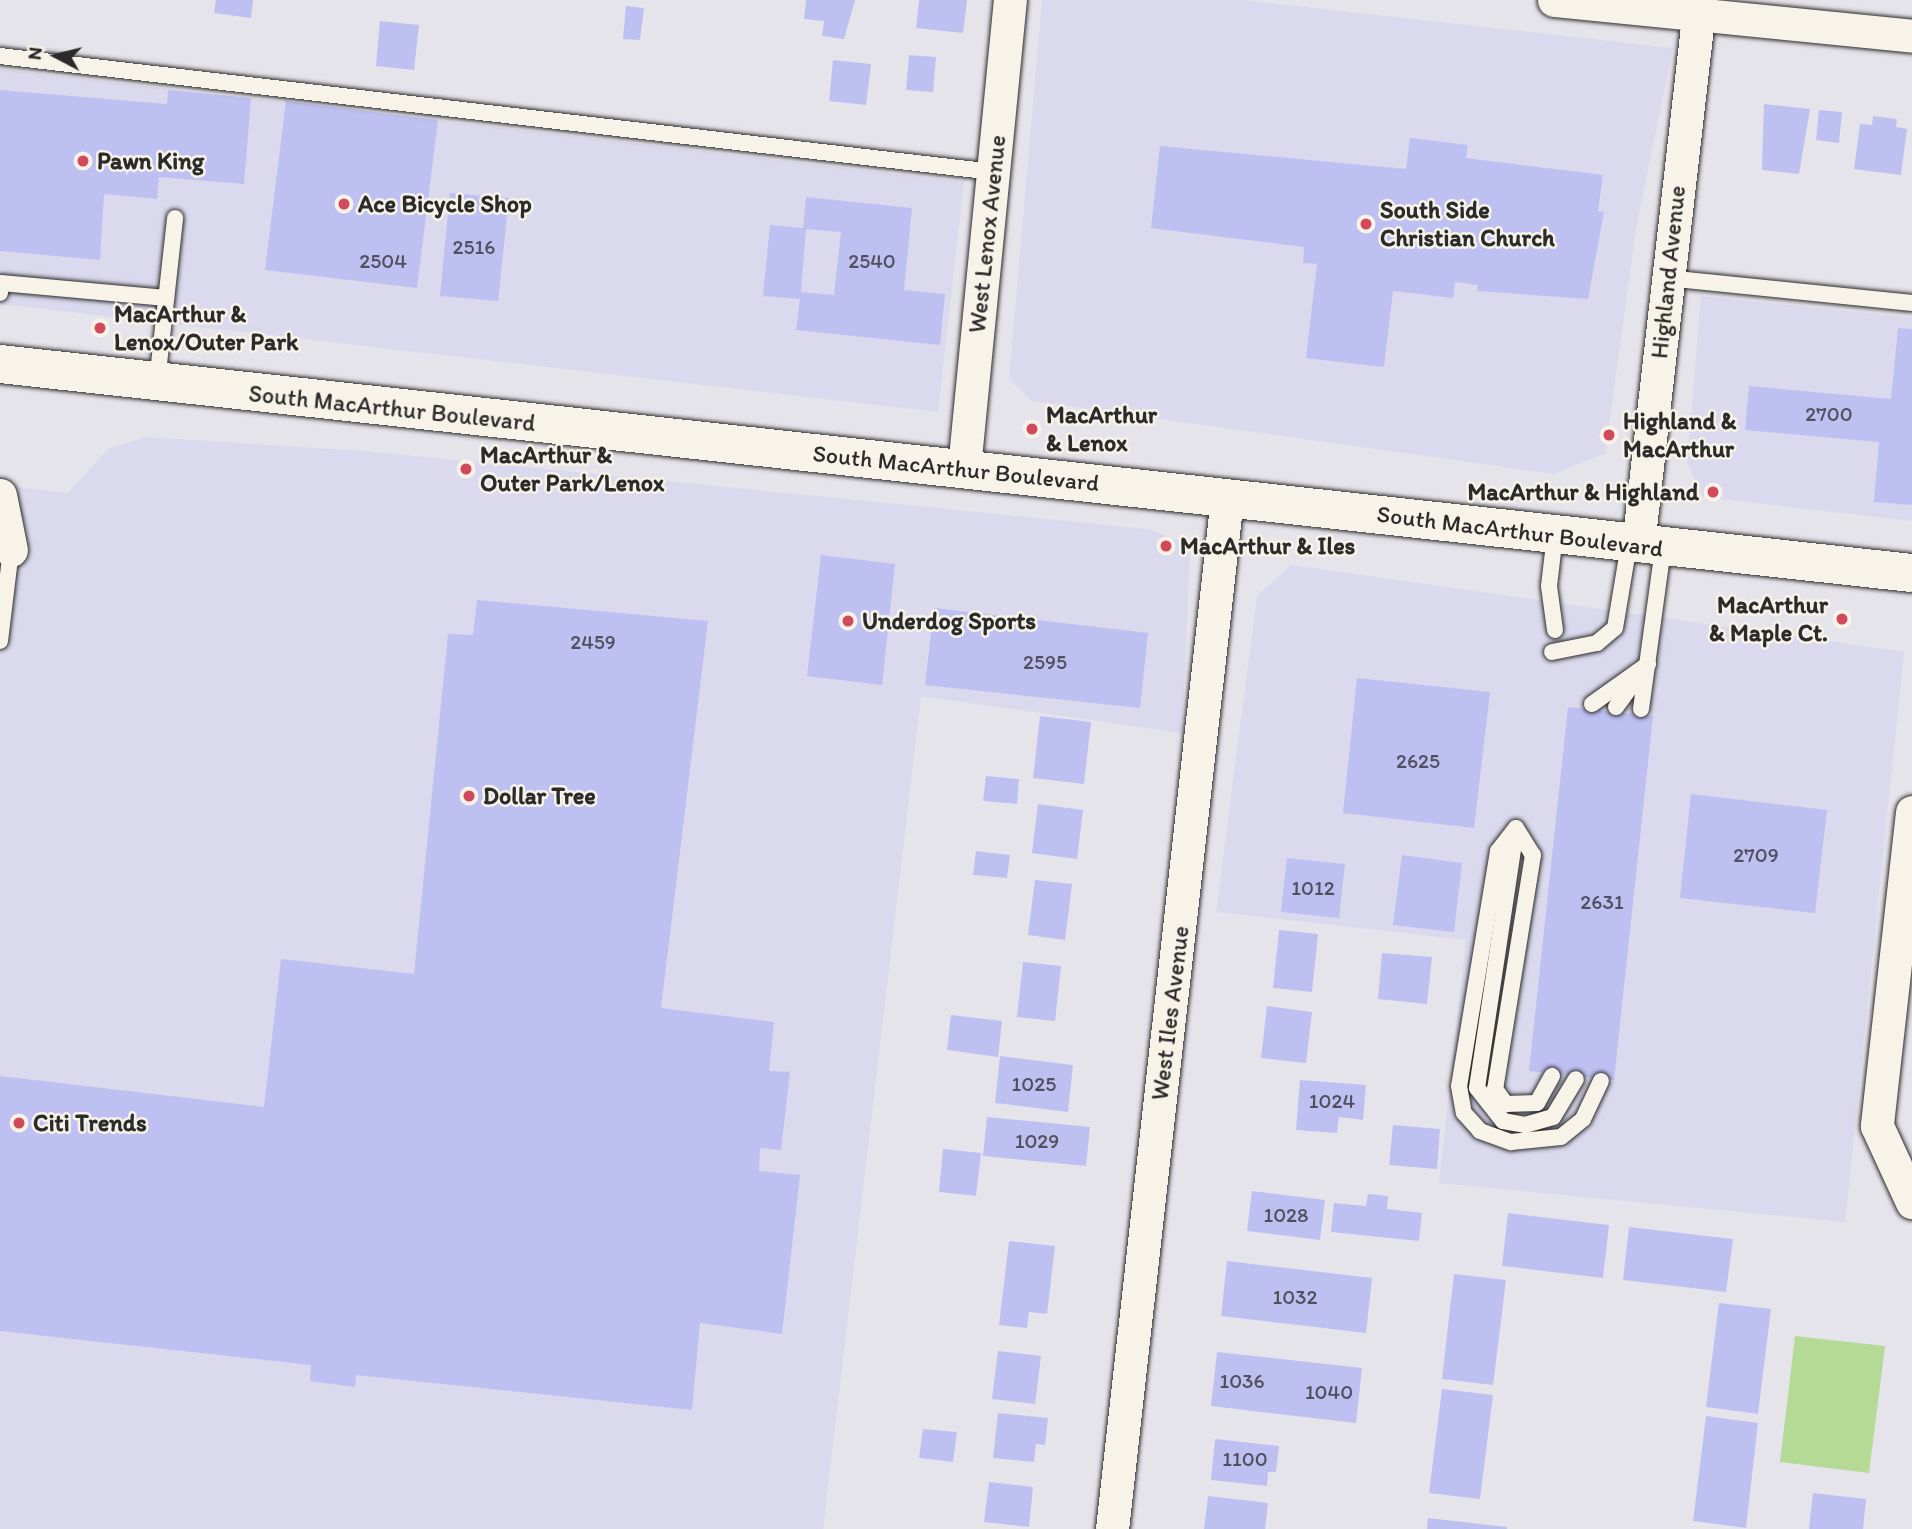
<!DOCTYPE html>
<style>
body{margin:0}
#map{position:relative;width:1912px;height:1529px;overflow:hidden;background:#e6e4eb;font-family:Itim,sans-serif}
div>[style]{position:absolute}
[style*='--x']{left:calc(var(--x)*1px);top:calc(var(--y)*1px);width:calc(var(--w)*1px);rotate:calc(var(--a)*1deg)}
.built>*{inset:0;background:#dad9ed}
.green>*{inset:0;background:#b4da95}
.building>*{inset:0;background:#bfc0f2}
.roads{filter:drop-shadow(0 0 2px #2b2b2b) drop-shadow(0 0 2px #2b2b2b)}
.lane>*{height:16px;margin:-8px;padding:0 8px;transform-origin:8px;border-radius:8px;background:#f7f3e8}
.street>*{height:33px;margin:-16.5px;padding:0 16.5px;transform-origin:16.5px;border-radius:16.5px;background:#f7f3e8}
.secondary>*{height:38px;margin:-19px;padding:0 19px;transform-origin:19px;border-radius:19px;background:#f7f3e8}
.dots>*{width:19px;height:19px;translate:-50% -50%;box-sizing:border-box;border:4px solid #f7f3e8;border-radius:50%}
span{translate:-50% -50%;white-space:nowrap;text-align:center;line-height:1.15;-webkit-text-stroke:5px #f7f3e8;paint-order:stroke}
.number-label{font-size:21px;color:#50505d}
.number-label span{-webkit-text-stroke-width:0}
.poi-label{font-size:24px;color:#2b2b2b;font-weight:700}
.left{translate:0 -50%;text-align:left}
.right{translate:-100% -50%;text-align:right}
.street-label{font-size:24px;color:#2b2b2b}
.north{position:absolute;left:21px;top:21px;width:70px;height:70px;-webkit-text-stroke:5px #f7f3e8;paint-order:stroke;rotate:277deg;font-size:19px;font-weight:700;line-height:28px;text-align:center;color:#2b2b2b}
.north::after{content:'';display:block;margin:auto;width:24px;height:32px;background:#2b2b2b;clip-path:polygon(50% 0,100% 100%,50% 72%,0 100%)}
</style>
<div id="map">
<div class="built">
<div style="clip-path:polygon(1042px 0,1243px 0,1673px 48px,1637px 223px,1605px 453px,1554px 474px,1032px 401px,1009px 379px)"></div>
<div style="clip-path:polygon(0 69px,964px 182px,938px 412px,0 304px)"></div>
<div style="clip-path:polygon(1701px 296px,1912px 318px,1912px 521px,1703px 497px,1687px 463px)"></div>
<div style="clip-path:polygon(145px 437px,364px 451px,1147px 529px,1181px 541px,1190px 553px,1182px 733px,921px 696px,823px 1529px,0 1529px,0 485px,68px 493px,108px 449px)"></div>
<div style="clip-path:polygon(1291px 565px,1904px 652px,1845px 1222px,1439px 1183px,1466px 940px,1216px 912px,1257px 596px)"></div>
</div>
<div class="green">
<div style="clip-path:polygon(1795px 1336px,1885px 1346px,1869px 1473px,1780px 1462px)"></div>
</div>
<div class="building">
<div style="clip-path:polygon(216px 0,253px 0,251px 18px,214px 13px)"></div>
<div style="clip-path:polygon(806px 0,855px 0,844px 39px,822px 36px,824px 21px,804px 19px)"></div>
<div style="clip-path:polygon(919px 0,967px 0,963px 33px,916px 28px)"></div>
<div style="clip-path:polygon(626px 6px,644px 8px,640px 40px,623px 39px)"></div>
<div style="clip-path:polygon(380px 21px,419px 25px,414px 70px,376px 66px)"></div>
<div style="clip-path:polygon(909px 55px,936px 57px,933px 92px,906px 90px)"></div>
<div style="clip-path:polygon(833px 60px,871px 64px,866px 105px,829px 101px)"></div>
<div style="clip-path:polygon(0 90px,167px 104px,168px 90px,251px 98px,244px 184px,159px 177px,157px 199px,104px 194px,100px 260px,0 251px)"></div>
<div style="clip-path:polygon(286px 101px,438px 120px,417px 288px,265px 270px)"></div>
<div style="clip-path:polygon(1764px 104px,1810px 109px,1799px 174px,1762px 170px)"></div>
<div style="clip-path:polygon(1819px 110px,1842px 112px,1839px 143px,1816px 140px)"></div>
<div style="clip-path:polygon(1873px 116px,1897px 119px,1896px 127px,1907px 129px,1901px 175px,1854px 169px,1860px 124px,1872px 125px)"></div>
<div style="clip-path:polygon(1410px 138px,1468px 145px,1466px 158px,1603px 175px,1598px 211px,1604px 212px,1588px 299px,1477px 291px,1478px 285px,1455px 282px,1453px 298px,1393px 291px,1384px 367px,1306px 358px,1317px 264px,1303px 263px,1304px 247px,1151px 228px,1160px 146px,1406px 169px)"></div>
<div style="clip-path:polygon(450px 193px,509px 198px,498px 301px,440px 296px)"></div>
<div style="clip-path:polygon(evenodd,806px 197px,912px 208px,904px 290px,945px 294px,940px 345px,796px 330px,800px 299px,763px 296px,770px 225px,803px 228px,806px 197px,806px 229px,841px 232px,834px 295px,801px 292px,806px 229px)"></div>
<div style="clip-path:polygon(1898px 328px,1912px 329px,1912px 505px,1874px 502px,1879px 442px,1745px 430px,1749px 386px,1891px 399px)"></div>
<div style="clip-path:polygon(821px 555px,895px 564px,882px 685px,807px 676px)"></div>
<div style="clip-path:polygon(477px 600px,708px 621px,661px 1008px,774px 1022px,769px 1071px,790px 1072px,781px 1150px,760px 1148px,759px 1171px,800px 1175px,782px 1334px,700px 1323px,692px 1410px,356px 1375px,355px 1387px,310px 1381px,311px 1365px,0 1331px,0 1076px,264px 1107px,281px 959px,414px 974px,448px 634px,473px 635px)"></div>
<div style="clip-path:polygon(934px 608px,1148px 633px,1140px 708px,925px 685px)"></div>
<div style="clip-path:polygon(1357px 678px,1490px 692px,1474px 828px,1343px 813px)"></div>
<div style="clip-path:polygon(1568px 707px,1653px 716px,1614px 1080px,1529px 1071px)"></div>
<div style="clip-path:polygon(1040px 716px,1091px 722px,1084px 784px,1033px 778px)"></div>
<div style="clip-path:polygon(986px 776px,1019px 779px,1017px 804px,983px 801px)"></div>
<div style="clip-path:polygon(1691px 794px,1827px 810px,1815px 913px,1680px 898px)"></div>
<div style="clip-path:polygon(1038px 804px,1083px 810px,1077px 859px,1032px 853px)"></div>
<div style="clip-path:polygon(976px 851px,1010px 855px,1007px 878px,973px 875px)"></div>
<div style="clip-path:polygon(1402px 855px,1462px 863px,1454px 932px,1393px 925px)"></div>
<div style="clip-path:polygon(1287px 858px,1345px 864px,1339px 918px,1281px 912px)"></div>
<div style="clip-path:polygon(1035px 880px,1072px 884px,1065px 940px,1028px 935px)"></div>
<div style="clip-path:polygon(1279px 930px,1318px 934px,1312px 992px,1273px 988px)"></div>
<div style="clip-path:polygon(1382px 953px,1432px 957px,1427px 1004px,1378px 999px)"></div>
<div style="clip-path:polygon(1023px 962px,1061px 966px,1055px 1021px,1017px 1017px)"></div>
<div style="clip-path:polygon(1267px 1006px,1312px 1012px,1306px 1063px,1261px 1058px)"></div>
<div style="clip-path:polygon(951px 1015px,1002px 1021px,998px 1057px,947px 1050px)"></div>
<div style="clip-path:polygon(1000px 1056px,1073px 1065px,1068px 1112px,995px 1103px)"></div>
<div style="clip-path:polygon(1300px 1080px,1366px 1085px,1363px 1120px,1339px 1117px,1337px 1133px,1296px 1130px)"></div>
<div style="clip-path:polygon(987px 1117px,1090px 1127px,1086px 1166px,983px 1156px)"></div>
<div style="clip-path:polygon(1393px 1125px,1440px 1129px,1437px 1169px,1389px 1165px)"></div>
<div style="clip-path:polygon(943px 1149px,981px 1153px,976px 1196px,939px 1192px)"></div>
<div style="clip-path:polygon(1252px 1191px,1325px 1200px,1320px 1240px,1247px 1231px)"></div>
<div style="clip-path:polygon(1368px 1194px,1388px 1196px,1387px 1209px,1422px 1213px,1419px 1241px,1331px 1232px,1334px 1203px,1366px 1206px)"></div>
<div style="clip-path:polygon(1508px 1213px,1609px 1225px,1603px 1278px,1502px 1266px)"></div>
<div style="clip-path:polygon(1629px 1227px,1733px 1239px,1726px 1292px,1623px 1280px)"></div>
<div style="clip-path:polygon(1009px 1241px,1055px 1246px,1047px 1314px,1029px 1312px,1027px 1328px,999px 1325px)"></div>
<div style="clip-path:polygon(1227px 1261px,1372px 1278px,1366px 1333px,1221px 1316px)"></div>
<div style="clip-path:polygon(1454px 1274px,1506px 1280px,1493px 1385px,1442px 1379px)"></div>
<div style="clip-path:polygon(1719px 1303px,1771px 1309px,1758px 1414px,1706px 1407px)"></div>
<div style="clip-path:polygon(998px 1351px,1041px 1356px,1035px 1404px,992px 1399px)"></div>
<div style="clip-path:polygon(1217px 1352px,1362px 1368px,1356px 1423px,1211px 1406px)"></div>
<div style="clip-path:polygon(1442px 1389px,1493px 1395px,1480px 1499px,1429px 1493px)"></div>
<div style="clip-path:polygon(998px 1413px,1048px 1418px,1045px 1445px,1036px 1444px,1034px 1462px,993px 1458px)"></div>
<div style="clip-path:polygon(1706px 1416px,1758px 1423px,1746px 1528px,1693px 1521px)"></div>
<div style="clip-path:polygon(923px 1429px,957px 1432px,953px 1462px,919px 1458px)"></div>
<div style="clip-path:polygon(1215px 1439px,1279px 1446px,1276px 1472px,1268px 1472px,1267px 1486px,1211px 1480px)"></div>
<div style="clip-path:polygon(989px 1482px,1033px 1487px,1029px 1527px,984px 1522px)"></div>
<div style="clip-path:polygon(1813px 1493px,1866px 1499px,1863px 1529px,1809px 1529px)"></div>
<div style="clip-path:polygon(1208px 1496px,1268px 1503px,1265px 1529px,1204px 1529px)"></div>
<div style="clip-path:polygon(1428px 1518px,1507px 1527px,1507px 1529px,1427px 1529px)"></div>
</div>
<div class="roads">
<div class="lane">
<div style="--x:0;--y:56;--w:1000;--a:6.66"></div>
<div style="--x:1667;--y:278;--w:246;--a:5.8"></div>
<div style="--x:0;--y:293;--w:10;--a:-84"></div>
<div style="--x:1;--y:283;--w:166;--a:5.2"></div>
<div style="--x:157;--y:382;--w:165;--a:-83.7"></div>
<div style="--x:1555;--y:630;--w:44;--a:-97.8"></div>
<div style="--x:1549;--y:586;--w:51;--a:-83.3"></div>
<div style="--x:0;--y:641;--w:92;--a:-83.1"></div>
<div style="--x:1552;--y:652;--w:46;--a:-11.3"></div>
<div style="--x:1597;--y:643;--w:23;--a:-40"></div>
<div style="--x:1615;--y:628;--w:85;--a:-80.5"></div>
<div style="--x:1592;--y:704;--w:69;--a:-35.5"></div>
<div style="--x:1616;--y:707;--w:37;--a:-54"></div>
<div style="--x:1641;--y:709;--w:162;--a:-82.2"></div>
<div style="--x:1516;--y:828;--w:29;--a:128"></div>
<div style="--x:1498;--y:851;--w:238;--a:99.4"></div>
<div style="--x:1459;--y:1086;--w:27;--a:80"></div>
<div style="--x:1464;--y:1113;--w:24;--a:48"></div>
<div style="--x:1480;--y:1131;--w:33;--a:20"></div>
<div style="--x:1511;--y:1142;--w:50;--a:-5.7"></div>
<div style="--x:1561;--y:1137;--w:28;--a:-39"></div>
<div style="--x:1583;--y:1119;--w:42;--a:-64.7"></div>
<div style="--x:1516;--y:828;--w:32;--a:58"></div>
<div style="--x:1533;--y:855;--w:237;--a:99.2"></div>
<div style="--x:1495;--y:1089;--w:19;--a:54"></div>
<div style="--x:1506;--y:1104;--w:31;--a:-2"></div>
<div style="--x:1537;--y:1103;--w:31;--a:-61"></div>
<div style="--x:1516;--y:830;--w:261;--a:98.6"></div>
<div style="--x:1477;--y:1088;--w:42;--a:51.8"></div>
<div style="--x:1503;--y:1121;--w:22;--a:10"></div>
<div style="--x:1525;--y:1125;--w:29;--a:-16"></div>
<div style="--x:1553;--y:1117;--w:44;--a:-58.8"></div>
</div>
<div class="street">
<div style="--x:1554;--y:0;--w:360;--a:5.7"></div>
<div style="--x:964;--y:468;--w:470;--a:-84.4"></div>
<div style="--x:0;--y:495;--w:56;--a:78.7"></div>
<div style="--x:1638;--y:545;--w:549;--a:-83.51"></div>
<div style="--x:1912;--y:812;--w:316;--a:96.4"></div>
<div style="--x:1877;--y:1126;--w:84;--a:65.3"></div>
<div style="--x:1112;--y:1529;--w:1038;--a:-83.64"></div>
</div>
<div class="secondary">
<div style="--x:0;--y:364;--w:1923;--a:6.24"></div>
</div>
</div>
<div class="dots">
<div style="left:83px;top:161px;background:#d1495b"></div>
<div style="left:344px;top:204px;background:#d1495b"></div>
<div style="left:1366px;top:224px;background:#d1495b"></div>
<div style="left:100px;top:328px;background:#d1495b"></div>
<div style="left:1032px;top:429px;background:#d1495b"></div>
<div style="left:1609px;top:435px;background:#d1495b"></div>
<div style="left:466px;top:469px;background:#d1495b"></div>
<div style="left:1713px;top:492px;background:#d1495b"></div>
<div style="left:1166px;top:546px;background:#d1495b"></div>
<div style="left:1842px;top:619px;background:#d1495b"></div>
<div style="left:848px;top:621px;background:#d1495b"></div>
<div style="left:469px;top:796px;background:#d1495b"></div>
<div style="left:19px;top:1123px;background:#d1495b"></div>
</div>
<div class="number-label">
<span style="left:474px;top:247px">2516</span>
<span style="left:383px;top:261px">2504</span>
<span style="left:872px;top:261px">2540</span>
<span style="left:1829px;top:414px">2700</span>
<span style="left:593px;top:642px">2459</span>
<span style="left:1045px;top:662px">2595</span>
<span style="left:1418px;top:761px">2625</span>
<span style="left:1756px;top:855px">2709</span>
<span style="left:1313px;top:888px">1012</span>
<span style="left:1602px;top:902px">2631</span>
<span style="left:1034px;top:1084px">1025</span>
<span style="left:1332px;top:1101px">1024</span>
<span style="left:1037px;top:1141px">1029</span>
<span style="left:1286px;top:1215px">1028</span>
<span style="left:1295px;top:1297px">1032</span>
<span style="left:1242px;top:1381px">1036</span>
<span style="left:1329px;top:1392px">1040</span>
<span style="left:1245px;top:1459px">1100</span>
</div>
<div class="poi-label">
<span class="left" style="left:97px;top:161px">Pawn King</span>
<span class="left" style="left:358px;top:204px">Ace Bicycle Shop</span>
<span class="left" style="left:1380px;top:224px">South Side<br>Christian Church</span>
<span class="left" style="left:114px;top:328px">MacArthur &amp;<br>Lenox/Outer Park</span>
<span class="left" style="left:1046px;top:429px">MacArthur<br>&amp; Lenox</span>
<span class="left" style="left:1623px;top:435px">Highland &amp;<br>MacArthur</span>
<span class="left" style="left:480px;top:469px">MacArthur &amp;<br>Outer Park/Lenox</span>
<span class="right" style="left:1699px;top:492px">MacArthur &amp; Highland</span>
<span class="left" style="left:1180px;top:546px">MacArthur &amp; Iles</span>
<span class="right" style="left:1828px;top:619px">MacArthur<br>&amp; Maple Ct.</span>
<span class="left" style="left:862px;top:621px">Underdog Sports</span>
<span class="left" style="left:483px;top:796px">Dollar Tree</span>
<span class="left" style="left:33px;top:1123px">Citi Trends</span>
</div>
<div class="street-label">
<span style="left:987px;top:234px;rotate:-84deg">West Lenox Avenue</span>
<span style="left:1668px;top:272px;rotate:-84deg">Highland Avenue</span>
<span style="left:392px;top:408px;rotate:6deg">South MacArthur Boulevard</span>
<span style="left:956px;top:468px;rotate:6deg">South MacArthur Boulevard</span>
<span style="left:1520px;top:531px;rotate:7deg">South MacArthur Boulevard</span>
<span style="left:1170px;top:1013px;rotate:-83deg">West Iles Avenue</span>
</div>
<div class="north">N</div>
</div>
